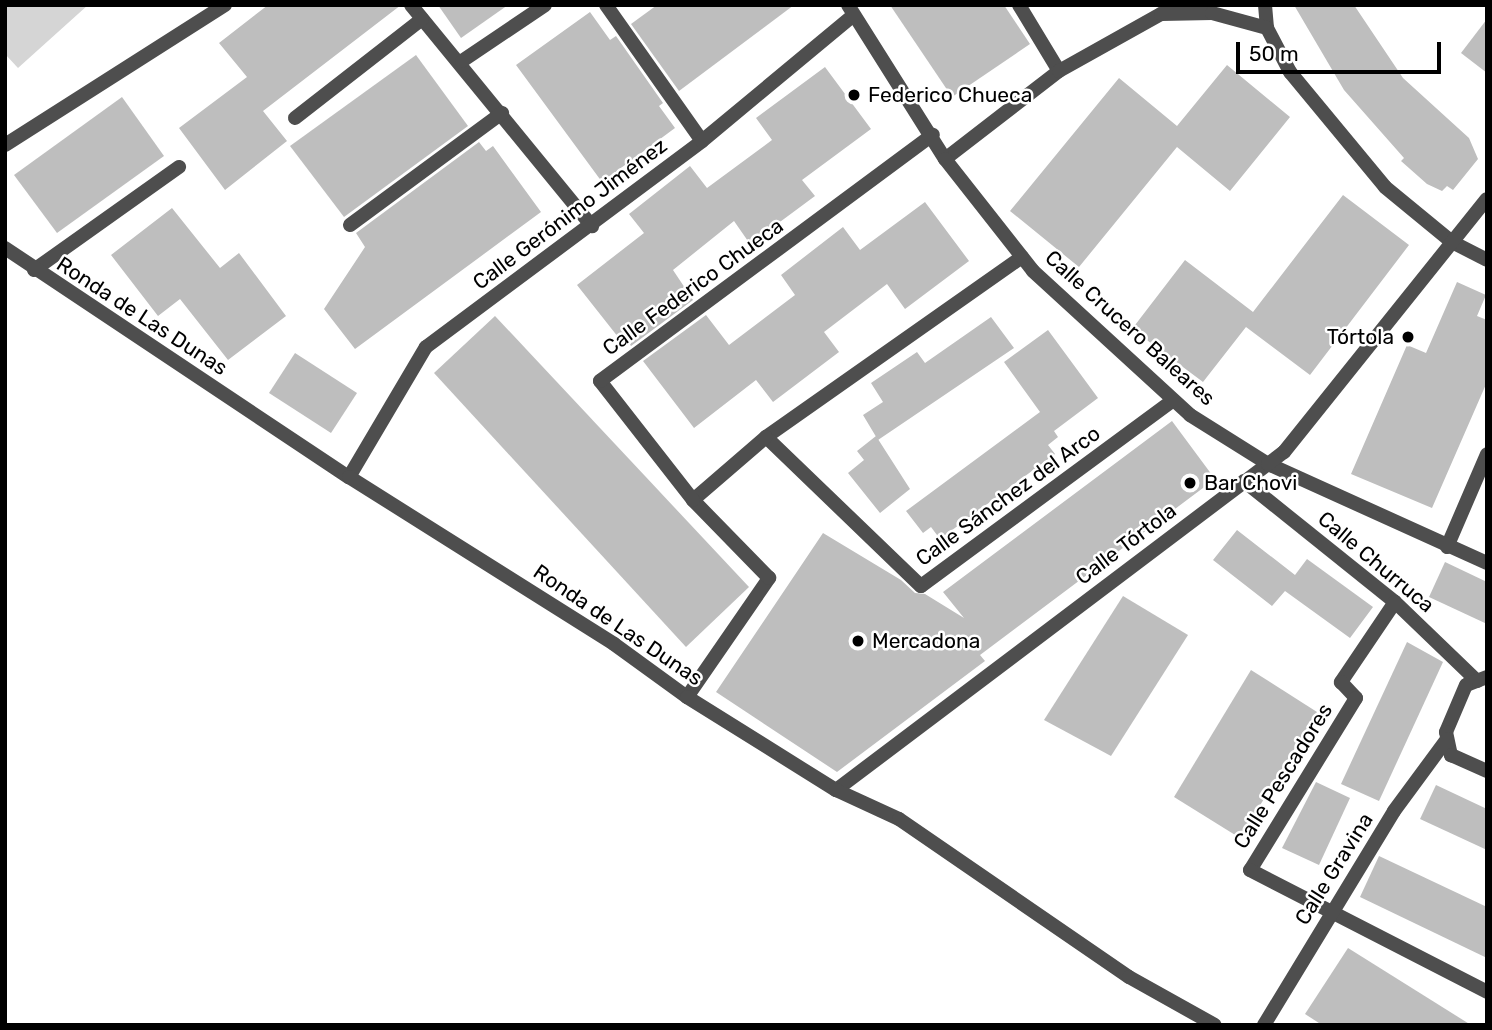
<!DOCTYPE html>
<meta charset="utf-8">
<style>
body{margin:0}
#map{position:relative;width:1492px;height:1030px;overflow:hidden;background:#fff;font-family:Rubik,sans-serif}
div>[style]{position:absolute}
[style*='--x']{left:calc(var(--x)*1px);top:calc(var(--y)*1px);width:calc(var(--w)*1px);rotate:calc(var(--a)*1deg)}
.green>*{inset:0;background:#d5d5d5}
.building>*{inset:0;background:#bebebe}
.minor>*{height:14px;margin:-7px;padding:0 7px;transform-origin:7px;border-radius:7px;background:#4e4e4e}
.tertiary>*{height:14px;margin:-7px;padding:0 7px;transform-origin:7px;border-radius:7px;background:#4e4e4e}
.dots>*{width:19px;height:19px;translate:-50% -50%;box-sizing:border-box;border:4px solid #fff;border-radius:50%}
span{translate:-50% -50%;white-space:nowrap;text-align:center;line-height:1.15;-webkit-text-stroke:5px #fff;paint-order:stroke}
.poi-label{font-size:21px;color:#000}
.left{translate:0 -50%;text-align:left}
.right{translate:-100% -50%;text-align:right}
.street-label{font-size:21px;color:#000}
.frame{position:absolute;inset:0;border:7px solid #000;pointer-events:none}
.scale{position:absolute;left:1236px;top:42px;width:205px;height:32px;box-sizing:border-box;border:4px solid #000;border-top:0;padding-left:9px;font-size:21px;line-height:24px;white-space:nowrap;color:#000;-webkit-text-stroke:5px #fff;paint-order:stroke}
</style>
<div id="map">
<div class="green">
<div style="clip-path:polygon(5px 5px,88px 5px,18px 68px,5px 54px)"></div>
</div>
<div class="building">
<div style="clip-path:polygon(268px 5px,401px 5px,263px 111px,287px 141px,225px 190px,179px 128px,247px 77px,219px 43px)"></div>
<div style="clip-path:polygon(438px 5px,508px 5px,461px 38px)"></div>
<div style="clip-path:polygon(657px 5px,794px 5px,679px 91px,631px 24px)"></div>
<div style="clip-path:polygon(890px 5px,1004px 5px,1030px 44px,952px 97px)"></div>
<div style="clip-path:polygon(1294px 5px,1354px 5px,1403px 78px,1469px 138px,1478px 159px,1453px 190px,1447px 186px,1442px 191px,1427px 184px,1401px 161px,1404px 158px,1344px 90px)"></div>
<div style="clip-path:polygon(590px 12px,610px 40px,616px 36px,663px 103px,659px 106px,675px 128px,602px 182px,516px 65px)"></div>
<div style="clip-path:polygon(1487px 19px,1487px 73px,1461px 53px)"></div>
<div style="clip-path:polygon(416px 55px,468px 126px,344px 217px,290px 146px)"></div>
<div style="clip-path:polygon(1227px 65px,1290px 117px,1230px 191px,1177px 147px,1079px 267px,1010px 211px,1119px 78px,1177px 126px)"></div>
<div style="clip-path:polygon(825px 67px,871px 129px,802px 180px,815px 196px,750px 244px,734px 221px,673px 270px,693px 300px,631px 346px,626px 339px,622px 342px,577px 285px,644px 233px,629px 214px,690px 166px,707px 188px,772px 140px,756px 118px)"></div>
<div style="clip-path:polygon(122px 97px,164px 156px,57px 233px,14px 175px)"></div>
<div style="clip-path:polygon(479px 142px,486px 151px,493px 146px,541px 212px,355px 349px,324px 309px,365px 247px,356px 233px)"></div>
<div style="clip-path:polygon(1343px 195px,1409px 245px,1310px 375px,1246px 327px,1203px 382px,1132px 329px,1185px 260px,1253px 312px)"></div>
<div style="clip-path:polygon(925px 202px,969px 261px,905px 309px,887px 284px,824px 332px,839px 352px,773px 402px,756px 380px,694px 428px,643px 361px,706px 315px,729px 345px,795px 295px,781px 275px,843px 227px,860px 250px)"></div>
<div style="clip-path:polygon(172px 208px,220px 268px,239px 253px,286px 316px,228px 360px,180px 299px,158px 316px,111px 255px)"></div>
<div style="clip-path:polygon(1457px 282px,1486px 295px,1477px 316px,1487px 320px,1487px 382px,1432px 508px,1351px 474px,1407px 345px,1426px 353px)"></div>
<div style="clip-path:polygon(495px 316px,749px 587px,686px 647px,434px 373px)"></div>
<div style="clip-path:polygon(991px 317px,1014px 348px,878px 440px,863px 415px,883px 402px,871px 383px,917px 352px,925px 363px)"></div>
<div style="clip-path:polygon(1048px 330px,1098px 398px,1054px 431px,1058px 437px,1048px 445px,1055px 454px,940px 539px,931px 527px,923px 533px,906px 511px,1040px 412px,1004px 362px)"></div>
<div style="clip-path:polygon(295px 353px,357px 393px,331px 433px,269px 393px)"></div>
<div style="clip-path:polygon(1172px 421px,1215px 479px,980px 655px,985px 661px,837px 772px,716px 692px,823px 533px,901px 580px,915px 593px,925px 594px,964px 618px,943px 592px)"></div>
<div style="clip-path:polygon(876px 436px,910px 489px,880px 513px,848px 473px,864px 460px,857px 451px)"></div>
<div style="clip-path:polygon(1237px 530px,1295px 575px,1307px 559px,1373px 607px,1350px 638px,1285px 591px,1272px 606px,1213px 560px)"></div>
<div style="clip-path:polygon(1445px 562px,1487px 582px,1487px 624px,1429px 597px)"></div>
<div style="clip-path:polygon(1123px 596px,1188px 635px,1111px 756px,1044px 720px)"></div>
<div style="clip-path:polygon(1407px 642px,1443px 662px,1379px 801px,1341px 784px)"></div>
<div style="clip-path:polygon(1251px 670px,1317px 712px,1240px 838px,1174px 797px)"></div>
<div style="clip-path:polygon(1316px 782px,1350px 798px,1319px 865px,1282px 848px)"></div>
<div style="clip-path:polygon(1436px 785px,1487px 809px,1487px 850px,1420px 819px)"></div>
<div style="clip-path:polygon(1379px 856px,1487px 907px,1487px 958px,1360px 897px)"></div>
<div style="clip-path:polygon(1348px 948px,1471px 1025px,1322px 1025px,1305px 1014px)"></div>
</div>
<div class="minor">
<div style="--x:411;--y:5;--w:286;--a:50.7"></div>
<div style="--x:606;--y:5;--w:166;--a:54.8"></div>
<div style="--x:1019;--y:5;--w:77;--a:58.8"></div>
<div style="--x:1265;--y:5;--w:23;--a:85"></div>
<div style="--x:1267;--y:28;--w:50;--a:62.4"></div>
<div style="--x:1290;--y:72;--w:149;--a:50.4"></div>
<div style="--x:1385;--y:187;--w:87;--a:39.4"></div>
<div style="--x:1452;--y:242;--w:39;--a:27"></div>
<div style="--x:462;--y:61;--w:100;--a:-34"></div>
<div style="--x:295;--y:118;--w:161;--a:-37.9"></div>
<div style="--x:945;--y:159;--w:144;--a:-37.7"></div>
<div style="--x:1059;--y:71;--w:117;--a:-29.2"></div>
<div style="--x:1161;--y:14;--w:51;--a:-1.1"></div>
<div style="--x:1212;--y:13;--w:57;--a:15.3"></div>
<div style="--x:350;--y:225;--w:189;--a:-36.4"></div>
<div style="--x:1022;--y:257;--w:313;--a:144.9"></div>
<div style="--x:766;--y:437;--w:215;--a:43.9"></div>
<div style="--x:921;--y:586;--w:313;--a:-36.4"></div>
<div style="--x:34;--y:270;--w:178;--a:-35.4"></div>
<div style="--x:349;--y:477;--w:151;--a:-59.4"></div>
<div style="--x:426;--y:347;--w:344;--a:-36.7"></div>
<div style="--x:702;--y:141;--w:197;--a:-39.7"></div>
<div style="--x:1244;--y:481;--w:193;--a:38.7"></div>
<div style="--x:1395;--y:602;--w:114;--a:43.9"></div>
<div style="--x:693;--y:500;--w:96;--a:-40.8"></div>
<div style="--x:1447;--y:547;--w:101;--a:-66.7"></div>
<div style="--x:1395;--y:602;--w:97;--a:124"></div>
<div style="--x:1341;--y:682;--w:22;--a:47"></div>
<div style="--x:1356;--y:698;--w:202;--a:121.6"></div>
<div style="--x:1250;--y:870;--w:267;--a:27.2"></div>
<div style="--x:1487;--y:677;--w:22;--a:159"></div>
<div style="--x:1466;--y:685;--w:51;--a:113.1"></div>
<div style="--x:1446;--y:732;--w:24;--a:78"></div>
<div style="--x:1451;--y:755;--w:39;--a:24"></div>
<div style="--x:687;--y:697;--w:145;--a:-55.4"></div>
<div style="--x:769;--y:578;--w:109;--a:-134.3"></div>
<div style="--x:693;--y:500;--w:151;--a:-128"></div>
<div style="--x:600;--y:381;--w:414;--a:-36.5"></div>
<div style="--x:836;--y:790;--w:541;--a:-37.04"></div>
<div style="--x:1264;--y:1025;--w:250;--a:-58.7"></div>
<div style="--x:1394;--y:811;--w:89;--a:-53.6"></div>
</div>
<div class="tertiary">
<div style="--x:848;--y:5;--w:182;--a:57.8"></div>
<div style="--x:945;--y:159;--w:142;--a:51.8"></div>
<div style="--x:1033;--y:271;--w:213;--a:42.5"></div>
<div style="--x:1190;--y:415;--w:92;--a:32.1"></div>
<div style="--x:1268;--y:464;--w:240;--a:24.3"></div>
<div style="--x:5;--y:145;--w:261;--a:-32.5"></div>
<div style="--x:5;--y:248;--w:413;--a:33.7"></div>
<div style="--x:349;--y:477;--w:313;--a:32.2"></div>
<div style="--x:614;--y:644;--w:90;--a:36"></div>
<div style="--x:687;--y:697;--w:176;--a:32"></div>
<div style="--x:836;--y:790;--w:69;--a:24.7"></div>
<div style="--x:899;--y:819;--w:279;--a:34.5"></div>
<div style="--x:1129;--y:977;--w:98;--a:29.2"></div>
<div style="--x:1268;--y:464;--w:20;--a:-37"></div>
<div style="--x:1284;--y:452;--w:324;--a:-51.3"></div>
</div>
<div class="dots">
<div style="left:854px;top:95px;background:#000"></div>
<div style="left:1408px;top:337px;background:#000"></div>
<div style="left:1190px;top:483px;background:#000"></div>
<div style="left:858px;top:641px;background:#000"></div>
</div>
<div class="poi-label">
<span class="left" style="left:868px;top:95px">Federico Chueca</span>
<span class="right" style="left:1394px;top:337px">Tórtola</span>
<span class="left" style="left:1204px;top:483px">Bar Chovi</span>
<span class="left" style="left:872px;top:641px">Mercadona</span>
</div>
<div class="street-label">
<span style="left:570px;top:214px;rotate:-37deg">Calle Gerónimo Jiménez</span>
<span style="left:693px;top:287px;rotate:-36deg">Calle Federico Chueca</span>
<span style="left:142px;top:316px;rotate:33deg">Ronda de Las Dunas</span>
<span style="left:1130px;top:328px;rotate:42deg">Calle Crucero Baleares</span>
<span style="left:1008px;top:496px;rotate:-36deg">Calle Sánchez del Arco</span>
<span style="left:1126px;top:544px;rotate:-37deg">Calle Tórtola</span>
<span style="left:1376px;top:562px;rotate:40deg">Calle Churruca</span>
<span style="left:618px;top:625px;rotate:34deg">Ronda de Las Dunas</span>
<span style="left:1283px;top:776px;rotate:-58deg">Calle Pescadores</span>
<span style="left:1334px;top:869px;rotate:-58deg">Calle Gravina</span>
</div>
<div class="frame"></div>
<div class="scale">50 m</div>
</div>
